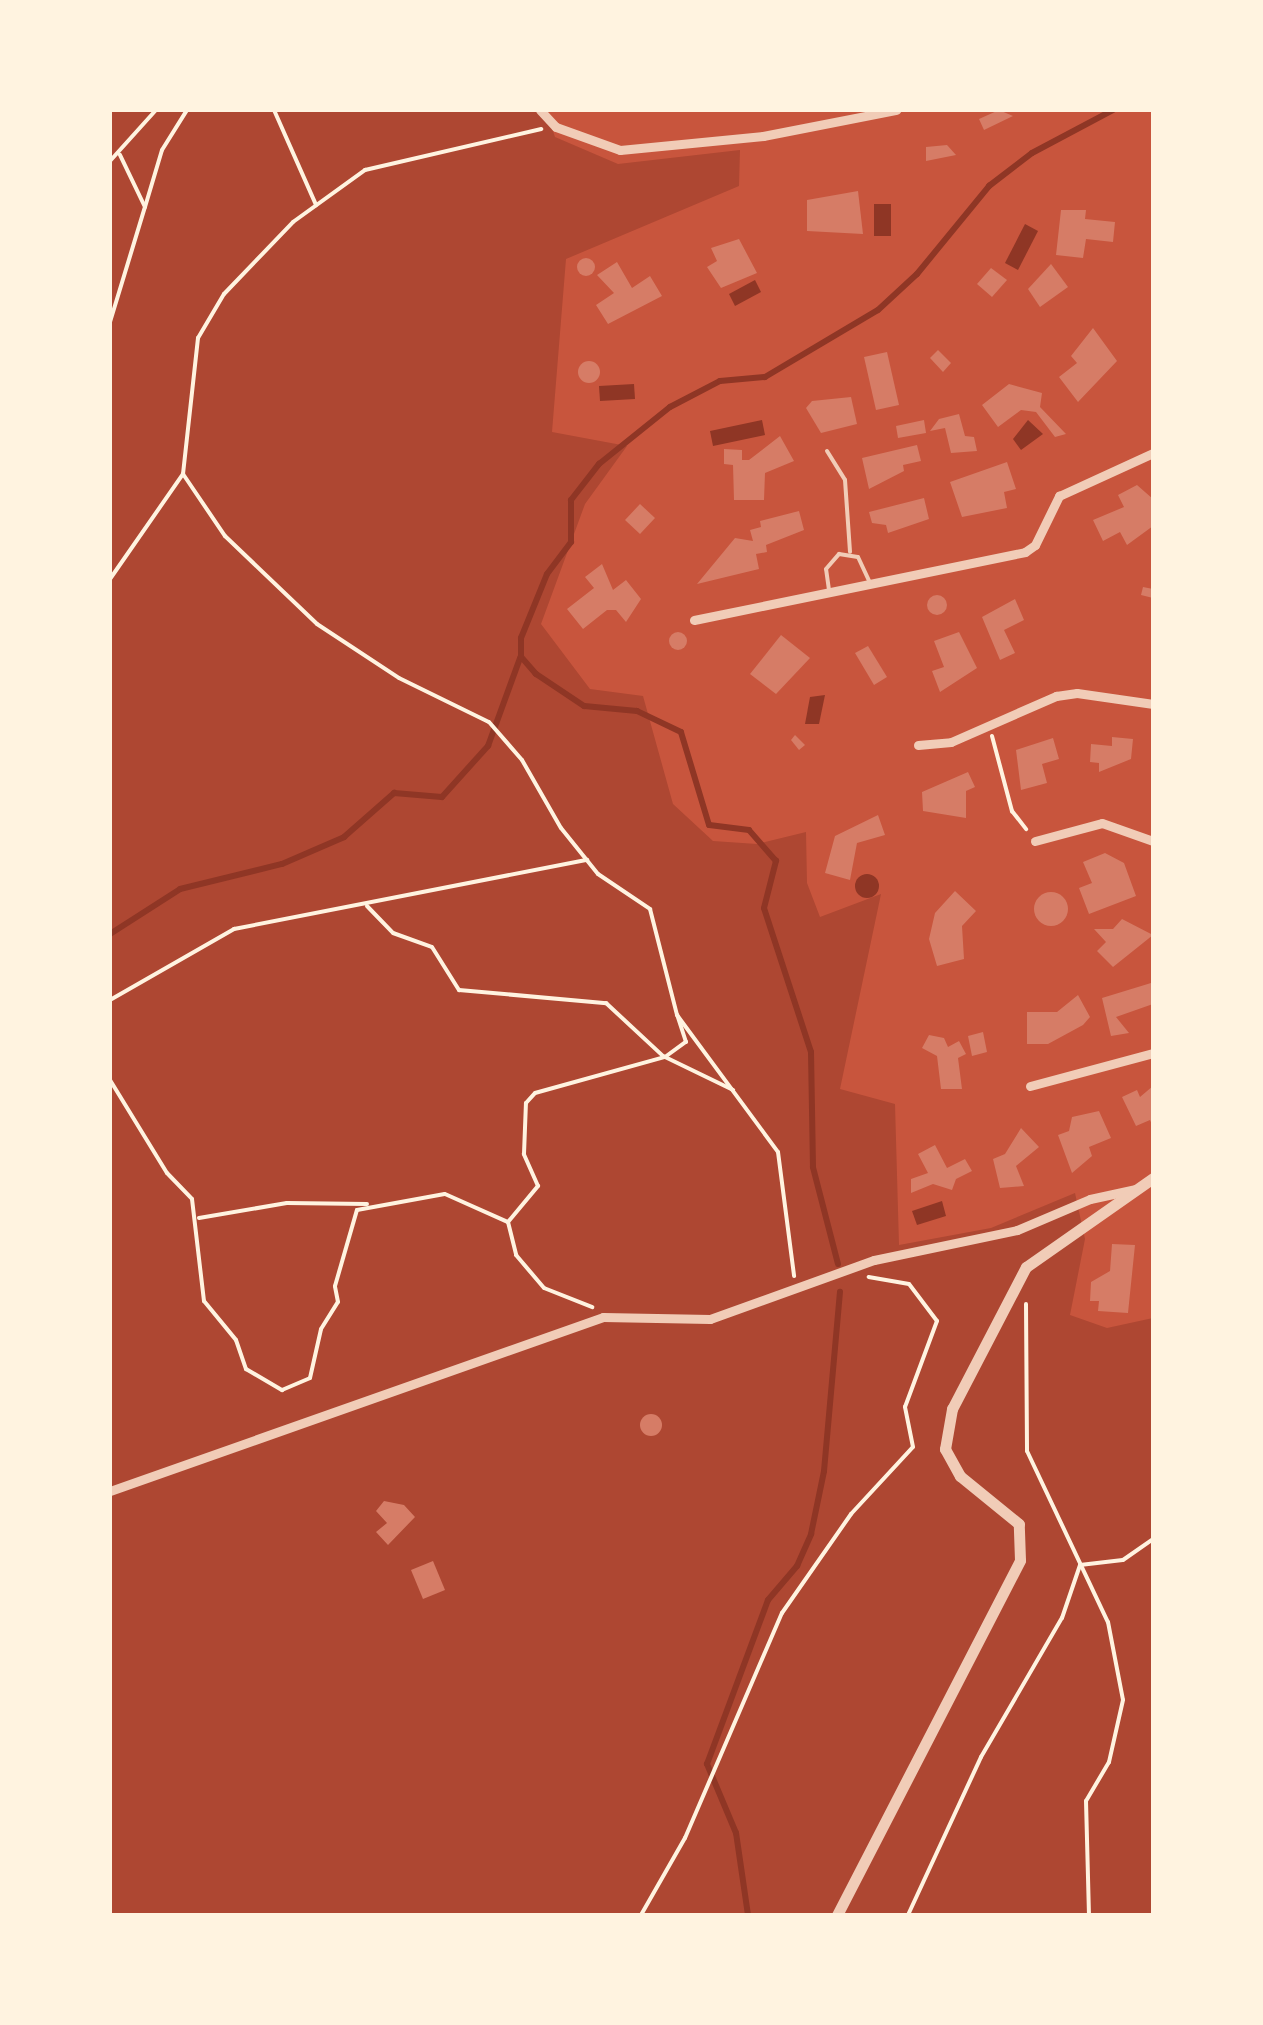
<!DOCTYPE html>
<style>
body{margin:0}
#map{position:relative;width:1263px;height:2025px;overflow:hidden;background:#c8553d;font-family:"Sofia Sans Condensed",sans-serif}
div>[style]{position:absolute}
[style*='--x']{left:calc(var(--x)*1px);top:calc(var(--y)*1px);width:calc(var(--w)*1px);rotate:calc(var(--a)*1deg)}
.green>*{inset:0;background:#ae4732}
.water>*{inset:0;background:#8f3625}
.round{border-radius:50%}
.stream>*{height:6px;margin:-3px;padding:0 3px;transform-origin:3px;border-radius:3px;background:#8f3625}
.building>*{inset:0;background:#d67c66}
.path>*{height:4px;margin:-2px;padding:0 2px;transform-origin:2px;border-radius:2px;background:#fff3e0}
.service>*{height:4px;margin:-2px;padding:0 2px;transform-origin:2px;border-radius:2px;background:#f1ccb7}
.minor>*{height:9px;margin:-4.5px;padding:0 4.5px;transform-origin:4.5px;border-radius:4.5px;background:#f1ccb7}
.tertiary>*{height:11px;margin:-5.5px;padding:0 5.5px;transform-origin:5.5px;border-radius:5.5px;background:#f1ccb7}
span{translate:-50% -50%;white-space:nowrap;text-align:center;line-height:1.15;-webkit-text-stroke:8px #fff3e0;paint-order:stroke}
.frame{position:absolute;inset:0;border:112px solid #fff3e0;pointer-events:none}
</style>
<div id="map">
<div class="green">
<div style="clip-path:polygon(110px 110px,546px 110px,555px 137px,618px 164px,740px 150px,739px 186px,566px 259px,552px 432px,627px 446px,585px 504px,541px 624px,590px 689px,643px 696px,673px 804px,713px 841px,757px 844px,806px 832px,807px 883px,820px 917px,881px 894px,840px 1089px,895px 1104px,899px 1245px,991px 1228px,1075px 1193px,1085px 1239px,1070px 1315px,1107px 1328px,1153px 1318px,1153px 1915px,110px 1915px)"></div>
</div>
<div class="water">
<div style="clip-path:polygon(874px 204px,891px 204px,891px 236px,874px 236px)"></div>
<div style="clip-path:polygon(1025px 224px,1038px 231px,1018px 270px,1005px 263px)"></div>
<div style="clip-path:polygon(755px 280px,761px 292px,735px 306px,729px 294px)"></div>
<div style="clip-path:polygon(634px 384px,635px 399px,600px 401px,599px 386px)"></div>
<div style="clip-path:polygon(762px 420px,765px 435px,713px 446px,710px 431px)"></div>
<div style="clip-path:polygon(1028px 420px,1043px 434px,1021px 450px,1013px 439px)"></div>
<div style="clip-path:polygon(825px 695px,819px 724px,805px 724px,810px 697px)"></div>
<div class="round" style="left:855px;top:874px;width:24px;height:24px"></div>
<div style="clip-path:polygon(942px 1201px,946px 1216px,917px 1225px,912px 1211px)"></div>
</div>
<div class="stream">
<div style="--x:110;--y:934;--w:83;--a:-32.7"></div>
<div style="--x:180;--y:889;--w:105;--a:-13.8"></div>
<div style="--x:282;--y:864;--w:68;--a:-23.5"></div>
<div style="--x:344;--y:837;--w:67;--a:-41.3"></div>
<div style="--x:394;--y:793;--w:48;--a:4.8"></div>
<div style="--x:442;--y:797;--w:69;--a:-48"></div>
<div style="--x:488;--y:746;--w:94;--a:-70"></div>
<div style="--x:838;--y:1264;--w:100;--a:-104.5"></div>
<div style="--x:813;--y:1167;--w:115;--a:-91"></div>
<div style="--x:811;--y:1052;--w:151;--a:-108.1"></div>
<div style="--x:764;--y:908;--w:49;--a:-75.7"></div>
<div style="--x:776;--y:861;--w:41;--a:-131.1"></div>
<div style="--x:749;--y:830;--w:40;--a:-172.9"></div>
<div style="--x:709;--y:825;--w:97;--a:-106.8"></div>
<div style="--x:681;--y:732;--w:49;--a:-154.5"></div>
<div style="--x:637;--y:711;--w:53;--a:-174.6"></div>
<div style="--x:584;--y:706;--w:58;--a:-146.3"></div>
<div style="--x:536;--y:674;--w:23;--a:-131"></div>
<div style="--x:521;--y:657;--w:19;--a:-90"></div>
<div style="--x:521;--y:638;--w:69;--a:-67.9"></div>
<div style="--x:547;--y:574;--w:40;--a:-53"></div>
<div style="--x:571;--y:542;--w:42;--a:-90"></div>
<div style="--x:571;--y:500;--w:46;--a:-52.1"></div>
<div style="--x:599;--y:464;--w:91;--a:-38.8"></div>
<div style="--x:670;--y:407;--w:56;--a:-27.5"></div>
<div style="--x:720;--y:381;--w:45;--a:-5.1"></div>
<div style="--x:765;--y:377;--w:131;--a:-30.7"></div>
<div style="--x:878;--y:310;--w:53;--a:-42.7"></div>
<div style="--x:917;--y:274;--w:114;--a:-50.7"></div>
<div style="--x:989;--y:186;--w:54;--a:-37.5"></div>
<div style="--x:1032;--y:153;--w:92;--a:-28"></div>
<div style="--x:748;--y:1915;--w:83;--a:-98.3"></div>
<div style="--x:736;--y:1833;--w:75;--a:-112.8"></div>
<div style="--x:707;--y:1764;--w:175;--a:-69.6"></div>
<div style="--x:768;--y:1600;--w:45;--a:-49.5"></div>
<div style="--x:797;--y:1566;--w:35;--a:-66"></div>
<div style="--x:811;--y:1534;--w:64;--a:-78.3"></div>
<div style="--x:824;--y:1471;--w:180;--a:-84.9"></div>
</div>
<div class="building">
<div style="clip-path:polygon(999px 110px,1013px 116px,984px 130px,979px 119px)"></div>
<div style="clip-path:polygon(947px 145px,956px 155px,926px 161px,926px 147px)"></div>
<div style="clip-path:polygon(858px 191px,863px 234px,807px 231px,807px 200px)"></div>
<div style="clip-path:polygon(1061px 210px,1086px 210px,1085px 219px,1115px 222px,1113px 242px,1086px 239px,1083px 258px,1056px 255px)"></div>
<div style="clip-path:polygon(739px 239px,757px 273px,721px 288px,707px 267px,717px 261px,711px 248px)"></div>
<div class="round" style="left:577px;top:258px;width:18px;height:18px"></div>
<div style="clip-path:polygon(617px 262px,632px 288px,650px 276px,662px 296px,608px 324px,596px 305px,614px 293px,597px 275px)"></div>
<div style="clip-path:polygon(1051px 264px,1068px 287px,1040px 307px,1028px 289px)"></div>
<div style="clip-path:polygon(991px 268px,1007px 280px,992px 297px,977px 284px)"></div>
<div style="clip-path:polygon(1093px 328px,1117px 361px,1078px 402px,1059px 377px,1077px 363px,1071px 356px)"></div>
<div style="clip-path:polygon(938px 350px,951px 363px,943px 372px,930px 358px)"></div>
<div style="clip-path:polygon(887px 352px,899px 405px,876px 410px,864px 357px)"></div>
<div class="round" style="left:578px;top:361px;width:22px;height:22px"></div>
<div style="clip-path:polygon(1009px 384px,1042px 393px,1040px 407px,1066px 434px,1055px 437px,1036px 412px,1021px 410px,998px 427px,982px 405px)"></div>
<div style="clip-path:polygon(851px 397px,857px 424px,821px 433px,806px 408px,812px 401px)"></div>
<div style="clip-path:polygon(959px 414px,965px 436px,974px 437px,977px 451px,951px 453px,945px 428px,930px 431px,939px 419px)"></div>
<div style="clip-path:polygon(924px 420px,926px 433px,898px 438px,896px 426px)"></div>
<div style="clip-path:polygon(780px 436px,794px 461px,765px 473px,764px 500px,734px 500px,733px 465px,724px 464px,724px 449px,742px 450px,742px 460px,749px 460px)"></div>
<div style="clip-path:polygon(917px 445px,921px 461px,903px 465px,904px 471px,869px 489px,862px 458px)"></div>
<div style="clip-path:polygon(1007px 462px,1016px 489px,1004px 492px,1007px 508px,962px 517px,950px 482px)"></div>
<div style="clip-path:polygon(1137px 485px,1153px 499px,1153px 526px,1127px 545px,1120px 532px,1103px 541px,1093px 520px,1124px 507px,1118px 495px)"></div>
<div style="clip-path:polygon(924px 498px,929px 519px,888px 533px,886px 525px,872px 523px,869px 512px)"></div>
<div style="clip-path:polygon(640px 504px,655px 518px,640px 534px,625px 520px)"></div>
<div style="clip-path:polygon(799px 511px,804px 530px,766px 545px,767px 552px,756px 554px,759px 569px,697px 584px,735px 538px,753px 541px,750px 530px,761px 527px,760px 521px)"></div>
<div style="clip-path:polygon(602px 564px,613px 590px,626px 580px,641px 599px,626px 622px,616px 610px,607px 610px,583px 629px,567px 609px,594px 588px,585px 577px)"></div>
<div style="clip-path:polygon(1143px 587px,1153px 589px,1153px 598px,1141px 595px)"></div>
<div class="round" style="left:927px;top:595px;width:20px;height:20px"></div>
<div style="clip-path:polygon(1015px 599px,1024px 620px,1004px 630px,1015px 653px,1000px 660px,982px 617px)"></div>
<div class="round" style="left:669px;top:632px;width:18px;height:18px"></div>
<div style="clip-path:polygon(959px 632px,977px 668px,940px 692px,932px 671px,944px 667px,934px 641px)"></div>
<div style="clip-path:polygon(781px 635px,810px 658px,776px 694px,750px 674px)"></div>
<div style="clip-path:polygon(868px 646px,887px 677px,874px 685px,855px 653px)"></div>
<div style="clip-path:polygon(795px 735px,805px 745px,799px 750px,791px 740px)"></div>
<div style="clip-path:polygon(1112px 737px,1133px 739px,1131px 759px,1099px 772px,1099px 763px,1090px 762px,1091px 744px,1112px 746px)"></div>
<div style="clip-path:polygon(1053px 738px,1059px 759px,1042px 764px,1047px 783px,1021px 790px,1016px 750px)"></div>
<div style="clip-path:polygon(968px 772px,975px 787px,966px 791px,966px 818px,923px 811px,922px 792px)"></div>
<div style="clip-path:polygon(878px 815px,885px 835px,857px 843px,850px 880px,825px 873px,835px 836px)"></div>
<div style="clip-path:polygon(1105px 853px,1124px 863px,1136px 896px,1089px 914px,1079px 888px,1092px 883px,1083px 862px)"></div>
<div style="clip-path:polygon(955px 891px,976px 911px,962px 926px,964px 959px,937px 966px,929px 939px,935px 913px)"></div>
<div class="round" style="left:1034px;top:892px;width:34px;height:34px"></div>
<div style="clip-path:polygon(1122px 919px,1153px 935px,1113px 967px,1097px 951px,1106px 942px,1094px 929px,1113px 929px)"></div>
<div style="clip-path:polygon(1151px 983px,1153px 1004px,1116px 1017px,1129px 1033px,1111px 1036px,1102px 998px)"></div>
<div style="clip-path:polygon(1078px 995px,1090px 1017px,1083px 1025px,1048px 1044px,1027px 1044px,1027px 1012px,1057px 1012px)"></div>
<div style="clip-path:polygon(983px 1032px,987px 1052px,972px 1056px,968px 1036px)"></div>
<div style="clip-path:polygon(929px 1035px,944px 1038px,948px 1047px,959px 1041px,966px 1054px,958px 1058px,962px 1089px,941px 1089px,937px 1056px,922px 1048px)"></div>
<div style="clip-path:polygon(1153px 1086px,1153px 1127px,1150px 1120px,1136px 1126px,1122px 1097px,1137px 1090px,1140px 1097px)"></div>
<div style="clip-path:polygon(1099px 1111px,1111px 1138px,1089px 1147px,1092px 1156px,1072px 1173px,1058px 1135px,1069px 1131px,1072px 1117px)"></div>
<div style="clip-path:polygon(1021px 1128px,1039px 1147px,1016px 1166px,1024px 1186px,1000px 1188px,993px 1159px,1005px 1154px)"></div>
<div style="clip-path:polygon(935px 1145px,947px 1168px,965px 1159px,972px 1171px,956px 1179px,952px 1190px,933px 1184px,911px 1193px,911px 1179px,928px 1173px,918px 1154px)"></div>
<div style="clip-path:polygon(1112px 1244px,1135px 1245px,1128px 1313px,1098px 1311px,1099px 1301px,1090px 1301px,1091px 1282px,1110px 1271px)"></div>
<div class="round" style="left:640px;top:1414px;width:22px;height:22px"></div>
<div style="clip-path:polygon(384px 1501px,404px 1505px,415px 1517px,388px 1545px,376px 1532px,387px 1523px,376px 1511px)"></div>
<div style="clip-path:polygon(433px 1561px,445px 1590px,423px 1599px,411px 1570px)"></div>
</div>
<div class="path">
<div style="--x:274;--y:110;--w:104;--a:66.1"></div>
<div style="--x:110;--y:161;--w:69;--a:-48"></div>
<div style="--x:145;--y:207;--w:59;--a:-73.4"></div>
<div style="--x:162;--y:150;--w:47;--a:-58"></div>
<div style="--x:110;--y:322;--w:120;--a:-73.1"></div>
<div style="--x:145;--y:207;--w:58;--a:-115.7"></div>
<div style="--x:183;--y:474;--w:75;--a:55.9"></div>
<div style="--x:225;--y:536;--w:127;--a:43.7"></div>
<div style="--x:317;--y:624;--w:98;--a:33.4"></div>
<div style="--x:399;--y:678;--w:100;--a:26.1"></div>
<div style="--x:489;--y:722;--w:50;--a:49"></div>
<div style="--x:522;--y:760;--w:78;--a:60.2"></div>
<div style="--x:561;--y:828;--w:59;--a:51.2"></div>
<div style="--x:598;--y:874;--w:63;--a:33.9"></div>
<div style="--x:650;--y:909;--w:109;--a:75.7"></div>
<div style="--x:677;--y:1015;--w:170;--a:53.6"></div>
<div style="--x:778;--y:1152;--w:125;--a:82.6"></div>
<div style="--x:110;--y:579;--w:128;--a:-55.2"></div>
<div style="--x:183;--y:474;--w:137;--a:-83.7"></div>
<div style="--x:198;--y:338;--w:51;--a:-59.4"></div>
<div style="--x:224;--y:294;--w:100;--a:-46.2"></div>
<div style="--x:293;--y:222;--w:89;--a:-35.8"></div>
<div style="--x:365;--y:170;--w:181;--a:-13.1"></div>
<div style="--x:992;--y:736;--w:78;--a:75.1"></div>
<div style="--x:1012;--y:811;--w:23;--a:52"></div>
<div style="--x:367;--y:906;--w:37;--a:46"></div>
<div style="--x:393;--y:933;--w:41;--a:19.7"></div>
<div style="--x:432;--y:947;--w:51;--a:57.9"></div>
<div style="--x:459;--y:990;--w:148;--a:5.1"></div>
<div style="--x:606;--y:1003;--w:78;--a:42.9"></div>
<div style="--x:663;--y:1056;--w:78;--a:25.9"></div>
<div style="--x:110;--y:1000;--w:143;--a:-29.8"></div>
<div style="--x:234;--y:929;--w:360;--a:-11.1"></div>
<div style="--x:110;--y:1080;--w:109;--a:58.5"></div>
<div style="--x:167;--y:1173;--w:36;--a:46"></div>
<div style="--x:192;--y:1199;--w:103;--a:83.3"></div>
<div style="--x:204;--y:1301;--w:50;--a:50.6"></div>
<div style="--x:236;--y:1340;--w:31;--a:71"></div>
<div style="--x:246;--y:1369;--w:42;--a:30.3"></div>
<div style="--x:282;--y:1390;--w:30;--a:-23"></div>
<div style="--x:310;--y:1378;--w:50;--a:-77.3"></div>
<div style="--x:321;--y:1329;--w:32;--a:-58"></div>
<div style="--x:338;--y:1302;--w:16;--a:-101"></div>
<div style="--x:335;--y:1286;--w:79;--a:-73.9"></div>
<div style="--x:357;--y:1210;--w:89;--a:-10.3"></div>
<div style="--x:445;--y:1194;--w:69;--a:24"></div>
<div style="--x:508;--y:1222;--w:47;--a:-50.2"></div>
<div style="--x:538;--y:1186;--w:35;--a:-114"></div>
<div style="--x:524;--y:1154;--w:51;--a:-87.8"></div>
<div style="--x:526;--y:1103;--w:13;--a:-48"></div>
<div style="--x:535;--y:1093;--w:135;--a:-15.5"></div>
<div style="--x:665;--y:1057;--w:26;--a:-36"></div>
<div style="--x:686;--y:1042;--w:28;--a:-108"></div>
<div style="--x:199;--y:1218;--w:89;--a:-9.7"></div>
<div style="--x:287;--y:1203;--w:80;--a:0.7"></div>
<div style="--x:508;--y:1222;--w:34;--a:76"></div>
<div style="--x:516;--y:1255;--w:43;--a:49.7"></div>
<div style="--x:544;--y:1288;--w:52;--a:21.6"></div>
<div style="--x:1026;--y:1304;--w:147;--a:89.6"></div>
<div style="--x:1027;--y:1451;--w:189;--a:64.7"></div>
<div style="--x:1108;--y:1622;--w:79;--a:79.1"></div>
<div style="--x:1123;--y:1700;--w:64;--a:102.7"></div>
<div style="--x:1109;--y:1762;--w:45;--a:120.5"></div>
<div style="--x:1086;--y:1801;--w:114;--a:88.5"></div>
<div style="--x:641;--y:1915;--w:89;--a:-60.3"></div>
<div style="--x:685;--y:1838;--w:245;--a:-66.7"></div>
<div style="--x:782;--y:1613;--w:121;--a:-55.1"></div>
<div style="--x:851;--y:1514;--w:91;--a:-47.2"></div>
<div style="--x:913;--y:1447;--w:41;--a:-101.3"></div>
<div style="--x:905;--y:1407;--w:92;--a:-69.6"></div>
<div style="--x:937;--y:1321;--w:46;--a:-127.1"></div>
<div style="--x:909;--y:1284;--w:41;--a:-170.1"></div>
<div style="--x:908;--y:1915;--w:174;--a:-65.2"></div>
<div style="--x:981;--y:1757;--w:161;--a:-59.8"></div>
<div style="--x:1062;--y:1618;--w:56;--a:-71.2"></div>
<div style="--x:1080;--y:1565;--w:43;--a:-6.6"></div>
<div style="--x:1123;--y:1560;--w:37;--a:-35"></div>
</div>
<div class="service">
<div style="--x:827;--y:451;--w:34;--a:58"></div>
<div style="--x:845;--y:480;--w:72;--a:86"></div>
<div style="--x:829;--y:590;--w:21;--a:-98"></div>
<div style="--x:826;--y:569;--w:20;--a:-49"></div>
<div style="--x:839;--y:554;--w:19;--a:9"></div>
<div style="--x:858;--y:557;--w:29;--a:65"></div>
</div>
<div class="minor">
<div style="--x:540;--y:110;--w:23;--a:47"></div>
<div style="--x:556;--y:127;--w:68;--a:19.8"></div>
<div style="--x:620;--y:150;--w:144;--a:-5.6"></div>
<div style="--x:763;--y:136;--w:136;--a:-11.1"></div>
<div style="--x:694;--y:620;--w:338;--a:-11.6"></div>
<div style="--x:1025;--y:552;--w:12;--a:-35"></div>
<div style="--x:1035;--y:545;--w:55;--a:-63.9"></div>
<div style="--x:1059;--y:496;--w:103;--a:-24.6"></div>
<div style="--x:918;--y:745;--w:33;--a:-5"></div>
<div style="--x:951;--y:742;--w:115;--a:-23.7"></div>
<div style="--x:1056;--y:696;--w:21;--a:-8"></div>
<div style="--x:1077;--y:693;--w:77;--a:8.2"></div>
<div style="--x:1035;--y:841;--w:69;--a:-15"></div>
<div style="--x:1102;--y:823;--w:54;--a:19.4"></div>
<div style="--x:1030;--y:1086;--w:127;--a:-15"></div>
<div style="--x:110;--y:1491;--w:523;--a:-19.44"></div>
<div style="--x:603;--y:1317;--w:107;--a:1.1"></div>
<div style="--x:710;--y:1319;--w:174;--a:-19.8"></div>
<div style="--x:874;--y:1260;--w:146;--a:-11.8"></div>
<div style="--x:1017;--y:1230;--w:79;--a:-23"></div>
<div style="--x:1090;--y:1199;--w:47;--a:-12.3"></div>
</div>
<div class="tertiary">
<div style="--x:837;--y:1915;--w:399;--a:-62.7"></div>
<div style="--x:1020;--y:1560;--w:36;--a:-92"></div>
<div style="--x:1019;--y:1524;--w:76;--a:-140.9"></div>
<div style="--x:960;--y:1476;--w:31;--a:-119"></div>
<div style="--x:945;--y:1449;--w:41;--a:-80.1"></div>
<div style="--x:952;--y:1409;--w:160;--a:-62.5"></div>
<div style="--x:1026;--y:1267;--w:155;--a:-35"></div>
</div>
<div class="frame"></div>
</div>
